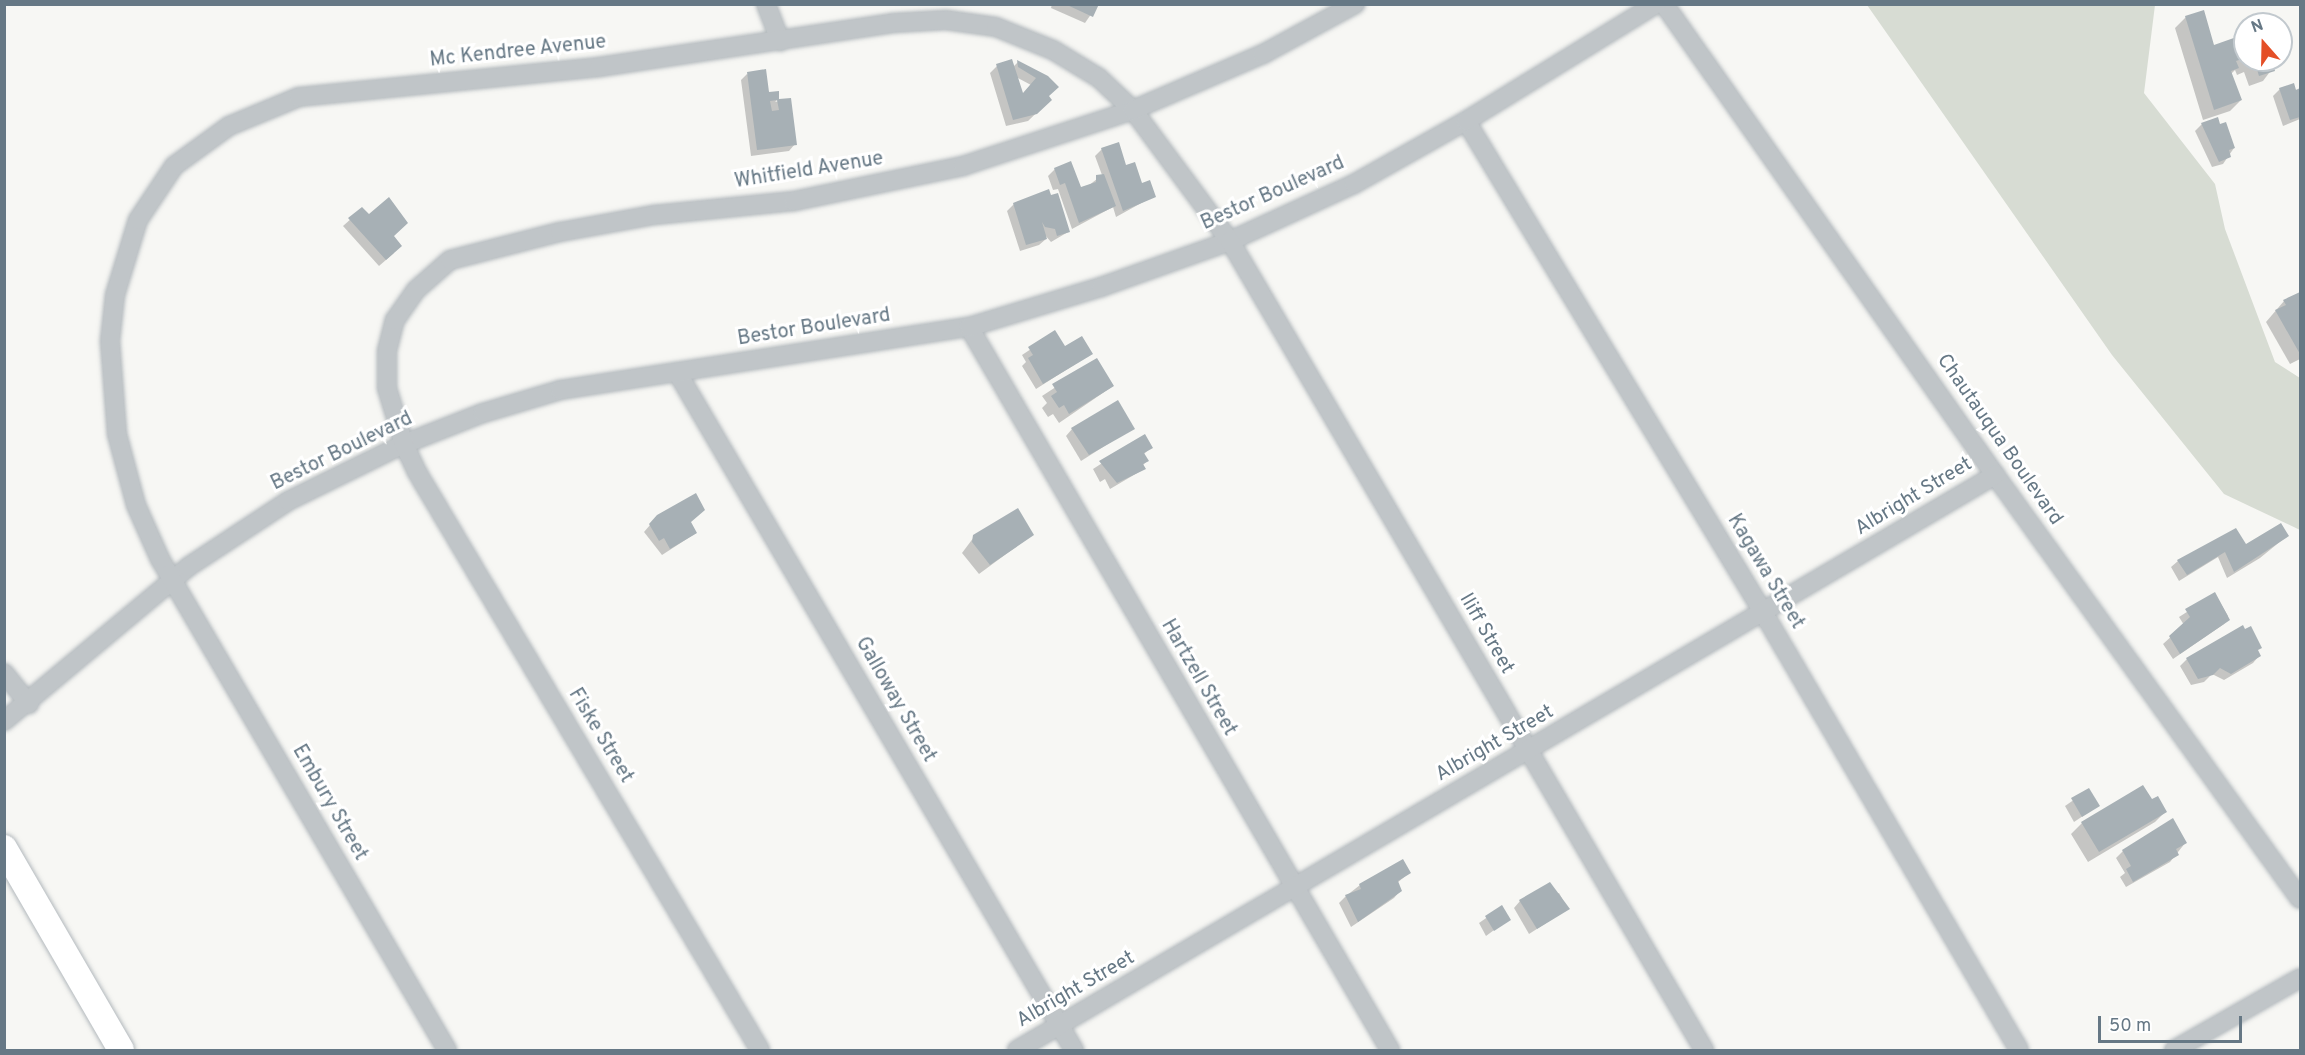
<!DOCTYPE html>
<style>
body{margin:0}
#map{position:relative;width:2305px;height:1055px;overflow:hidden;background:#f7f7f4;font-family:Overpass,sans-serif}
div>[style]{position:absolute}
[style*='--x']{left:calc(var(--x)*1px);top:calc(var(--y)*1px);width:calc(var(--w)*1px);rotate:calc(var(--a)*1deg)}
.green>*{inset:0;background:#d7dcd3}
.shadow>*{inset:0;background:#0003}
.building>*{inset:0;background:#a7b0b5}
.roads{filter:drop-shadow(0 0 2px #b3b9bd) drop-shadow(0 0 2px #b3b9bd)}
.street>*{height:18px;margin:-9px;padding:0 9px;transform-origin:9px;border-radius:9px;background:#c0c5c8}
.secondary>*{height:26px;margin:-13px;padding:0 13px;transform-origin:13px;border-radius:13px;background:#fff}
span{translate:-50% -50%;white-space:nowrap;text-align:center;line-height:1.15;-webkit-text-stroke:6px #fff;paint-order:stroke}
.street-label{font-size:20px;color:#667885}
.frame{position:absolute;inset:0;border:6px solid #667885;pointer-events:none}
.north{position:absolute;left:2233px;top:12px;width:60px;height:60px;box-sizing:border-box;background:#fff;border:2px solid #c2c9ce;border-radius:50%;rotate:340deg;font-size:16px;font-weight:700;line-height:24px;text-align:center;color:#667885}
.north::after{content:'';display:block;margin:auto;width:21px;height:27px;background:#e44f27;clip-path:polygon(50% 0,100% 100%,50% 72%,0 100%)}
.scale{position:absolute;left:2098px;top:1016px;width:144px;height:27px;box-sizing:border-box;border:3px solid #667885;border-top:0;padding-left:8px;font-size:18px;line-height:21px;white-space:nowrap;color:#667885;-webkit-text-stroke:4px #fff;paint-order:stroke}
</style>
<div id="map">
<div class="green">
<div style="clip-path:polygon(1867px 5px,2155px 5px,2144px 93px,2215px 184px,2225px 229px,2275px 362px,2300px 378px,2300px 530px,2224px 494px,2112px 355px)"></div>
</div>
<div class="shadow">
<div style="clip-path:polygon(1052px 4px,1098px 4px,1085px 23px,1051px 8px)"></div>
<div style="clip-path:polygon(2186px 17px,2213px 47px,2245px 35px,2245px 60px,2278px 61px,2263px 81px,2249px 86px,2244px 72px,2237px 75px,2235px 70px,2231px 74px,2241px 100px,2230px 111px,2203px 120px,2175px 28px)"></div>
<div style="clip-path:polygon(evenodd,1018px 62px,1048px 77px,1047px 96px,1050px 100px,1028px 121px,1006px 126px,990px 73px,997px 66px,1013px 67px,1018px 62px,1016px 77px,1031px 85px,1022px 95px,1016px 77px)"></div>
<div style="clip-path:polygon(747px 74px,778px 99px,775px 102px,789px 99px,795px 144px,789px 151px,751px 156px,741px 80px)"></div>
<div style="clip-path:polygon(2280px 89px,2300px 90px,2300px 119px,2283px 126px,2273px 96px)"></div>
<div style="clip-path:polygon(2202px 124px,2234px 148px,2223px 164px,2212px 167px,2195px 131px)"></div>
<div style="clip-path:polygon(1102px 149px,1154px 196px,1116px 217px,1113px 207px,1072px 229px,1058px 189px,1053px 190px,1048px 176px,1055px 169px,1080px 189px,1088px 186px,1102px 175px,1095px 156px)"></div>
<div style="clip-path:polygon(1014px 204px,1068px 232px,1051px 242px,1044px 234px,1046px 239px,1039px 245px,1020px 251px,1007px 211px)"></div>
<div style="clip-path:polygon(362px 209px,392px 237px,394px 253px,379px 266px,343px 226px)"></div>
<div style="clip-path:polygon(2299px 294px,2300px 359px,2290px 364px,2266px 322px,2284px 301px)"></div>
<div style="clip-path:polygon(1055px 333px,1064px 348px,1091px 354px,1036px 389px,1022px 366px,1026px 362px,1022px 355px)"></div>
<div style="clip-path:polygon(1097px 360px,1113px 386px,1059px 423px,1053px 414px,1048px 417px,1042px 408px,1047px 403px,1042px 396px)"></div>
<div style="clip-path:polygon(1133px 428px,1081px 461px,1066px 436px,1072px 429px)"></div>
<div style="clip-path:polygon(1144px 436px,1151px 447px,1143px 455px,1147px 461px,1142px 466px,1144px 469px,1110px 489px,1105px 479px,1100px 482px,1093px 469px)"></div>
<div style="clip-path:polygon(690px 523px,696px 533px,662px 555px,644px 532px,650px 525px)"></div>
<div style="clip-path:polygon(1032px 535px,979px 574px,962px 553px,974px 537px)"></div>
<div style="clip-path:polygon(2287px 536px,2260px 558px,2227px 578px,2218px 557px,2179px 581px,2171px 567px,2178px 561px)"></div>
<div style="clip-path:polygon(2215px 594px,2228px 616px,2224px 624px,2173px 659px,2163px 644px,2184px 625px,2179px 617px)"></div>
<div style="clip-path:polygon(2256px 651px,2259px 656px,2253px 663px,2224px 680px,2212px 674px,2204px 682px,2191px 685px,2180px 666px,2187px 659px)"></div>
<div style="clip-path:polygon(2143px 787px,2151px 801px,2165px 812px,2155px 822px,2088px 862px,2071px 834px,2082px 823px)"></div>
<div style="clip-path:polygon(2088px 790px,2098px 806px,2074px 822px,2065px 806px)"></div>
<div style="clip-path:polygon(2186px 842px,2170px 862px,2126px 887px,2120px 877px,2125px 873px,2116px 858px,2123px 851px)"></div>
<div style="clip-path:polygon(1409px 873px,1397px 883px,1400px 891px,1394px 898px,1351px 927px,1339px 903px,1346px 896px,1360px 885px)"></div>
<div style="clip-path:polygon(1559px 893px,1568px 909px,1529px 934px,1514px 908px,1520px 901px)"></div>
<div style="clip-path:polygon(1502px 907px,1509px 919px,1486px 936px,1479px 923px)"></div>
</div>
<div class="building">
<div style="clip-path:polygon(1065px 4px,1099px 4px,1093px 17px)"></div>
<div style="clip-path:polygon(2204px 10px,2214px 45px,2245px 34px,2245px 58px,2236px 61px,2239px 68px,2231px 71px,2242px 100px,2214px 110px,2185px 16px)"></div>
<div style="clip-path:polygon(1012px 59px,1023px 93px,1036px 78px,1018px 67px,1017px 60px,1048px 76px,1059px 87px,1049px 96px,1052px 100px,1037px 114px,1013px 120px,996px 64px)"></div>
<div style="clip-path:polygon(2246px 60px,2282px 60px,2273px 64px,2275px 71px,2259px 76px,2255px 63px,2247px 65px)"></div>
<div style="clip-path:polygon(evenodd,766px 69px,769px 92px,779px 91px,779px 99px,791px 98px,797px 145px,757px 150px,747px 72px,766px 69px,777px 100px,779px 110px,772px 111px,770px 101px,777px 100px)"></div>
<div style="clip-path:polygon(2294px 83px,2296px 90px,2300px 88px,2300px 117px,2290px 120px,2279px 88px)"></div>
<div style="clip-path:polygon(2218px 117px,2220px 124px,2226px 122px,2235px 148px,2229px 150px,2231px 157px,2219px 162px,2201px 123px)"></div>
<div style="clip-path:polygon(1119px 142px,1126px 165px,1135px 162px,1142px 183px,1150px 180px,1156px 197px,1123px 211px,1101px 148px)"></div>
<div style="clip-path:polygon(1071px 161px,1081px 187px,1096px 182px,1096px 175px,1104px 174px,1116px 206px,1079px 223px,1065px 183px,1060px 185px,1054px 168px)"></div>
<div style="clip-path:polygon(1049px 189px,1051px 195px,1058px 193px,1070px 232px,1057px 236px,1055px 229px,1045px 227px,1042px 222px,1047px 239px,1026px 245px,1013px 203px)"></div>
<div style="clip-path:polygon(389px 197px,408px 223px,394px 236px,402px 246px,386px 260px,348px 218px,362px 207px,369px 214px)"></div>
<div style="clip-path:polygon(2300px 292px,2300px 354px,2275px 310px,2286px 305px,2283px 300px)"></div>
<div style="clip-path:polygon(1055px 330px,1065px 346px,1082px 336px,1093px 354px,1043px 384px,1028px 358px,1033px 355px,1028px 347px)"></div>
<div style="clip-path:polygon(1097px 358px,1114px 386px,1069px 414px,1064px 405px,1059px 408px,1051px 396px,1057px 392px,1052px 384px)"></div>
<div style="clip-path:polygon(1118px 400px,1135px 429px,1089px 455px,1071px 428px)"></div>
<div style="clip-path:polygon(1145px 434px,1153px 448px,1144px 453px,1149px 461px,1143px 464px,1146px 469px,1117px 483px,1099px 461px)"></div>
<div style="clip-path:polygon(696px 493px,705px 510px,691px 522px,697px 533px,670px 549px,664px 538px,659px 541px,649px 524px,657px 515px)"></div>
<div style="clip-path:polygon(1018px 508px,1034px 535px,990px 565px,972px 542px,973px 535px)"></div>
<div style="clip-path:polygon(2281px 523px,2289px 536px,2234px 572px,2225px 552px,2187px 575px,2177px 560px,2236px 528px,2246px 544px)"></div>
<div style="clip-path:polygon(2215px 592px,2230px 620px,2180px 654px,2169px 636px,2190px 617px,2185px 609px)"></div>
<div style="clip-path:polygon(2243px 625px,2245px 629px,2251px 626px,2262px 648px,2258px 650px,2261px 656px,2231px 674px,2220px 668px,2213px 675px,2198px 679px,2186px 658px)"></div>
<div style="clip-path:polygon(2143px 785px,2152px 799px,2158px 796px,2167px 812px,2099px 852px,2081px 822px)"></div>
<div style="clip-path:polygon(2089px 788px,2100px 806px,2082px 817px,2071px 798px)"></div>
<div style="clip-path:polygon(2173px 818px,2187px 843px,2176px 849px,2179px 855px,2133px 882px,2126px 869px,2131px 866px,2122px 850px)"></div>
<div style="clip-path:polygon(1403px 859px,1411px 873px,1398px 881px,1402px 891px,1358px 922px,1345px 895px,1361px 889px,1359px 884px)"></div>
<div style="clip-path:polygon(1550px 882px,1570px 909px,1537px 929px,1519px 900px)"></div>
<div style="clip-path:polygon(1502px 905px,1511px 920px,1494px 931px,1485px 916px)"></div>
</div>
<div class="roads">
<div class="street">
<div style="--x:766;--y:4;--w:40;--a:69"></div>
<div style="--x:1664;--y:4;--w:576;--a:54.9"></div>
<div style="--x:1995;--y:475;--w:522;--a:54.27"></div>
<div style="--x:1466;--y:121;--w:574;--a:58.83"></div>
<div style="--x:1763;--y:612;--w:507;--a:59.69"></div>
<div style="--x:969;--y:327;--w:837;--a:59.79"></div>
<div style="--x:677;--y:372;--w:786;--a:59.65"></div>
<div style="--x:4;--y:673;--w:40;--a:51"></div>
<div style="--x:4;--y:721;--w:240;--a:-39.9"></div>
<div style="--x:188;--y:567;--w:120;--a:-33.4"></div>
<div style="--x:288;--y:501;--w:129;--a:-26.2"></div>
<div style="--x:404;--y:444;--w:85;--a:-21.4"></div>
<div style="--x:483;--y:413;--w:80;--a:-16.6"></div>
<div style="--x:560;--y:390;--w:414;--a:-8.8"></div>
<div style="--x:969;--y:327;--w:138;--a:-16.9"></div>
<div style="--x:1101;--y:287;--w:137;--a:-19.6"></div>
<div style="--x:1230;--y:241;--w:136;--a:-24.7"></div>
<div style="--x:1354;--y:184;--w:129;--a:-29.4"></div>
<div style="--x:1466;--y:121;--w:223;--a:-31.6"></div>
<div style="--x:447;--y:1050;--w:569;--a:-120.31"></div>
<div style="--x:160;--y:559;--w:59;--a:-114"></div>
<div style="--x:136;--y:505;--w:73;--a:-105"></div>
<div style="--x:117;--y:434;--w:93;--a:-94.3"></div>
<div style="--x:110;--y:341;--w:46;--a:-83.8"></div>
<div style="--x:115;--y:295;--w:78;--a:-73"></div>
<div style="--x:138;--y:220;--w:65;--a:-56.3"></div>
<div style="--x:174;--y:166;--w:68;--a:-36"></div>
<div style="--x:229;--y:126;--w:76;--a:-22.5"></div>
<div style="--x:299;--y:97;--w:301;--a:-5.7"></div>
<div style="--x:599;--y:67;--w:297;--a:-8.5"></div>
<div style="--x:893;--y:23;--w:53;--a:-3.2"></div>
<div style="--x:946;--y:20;--w:50;--a:8"></div>
<div style="--x:996;--y:27;--w:61;--a:22"></div>
<div style="--x:1053;--y:50;--w:54;--a:31.3"></div>
<div style="--x:1099;--y:78;--w:47;--a:43.3"></div>
<div style="--x:1133;--y:110;--w:163;--a:53.5"></div>
<div style="--x:1230;--y:241;--w:938;--a:59.63"></div>
<div style="--x:760;--y:1050;--w:672;--a:-120.69"></div>
<div style="--x:417;--y:472;--w:31;--a:-115"></div>
<div style="--x:404;--y:444;--w:59;--a:-106.9"></div>
<div style="--x:387;--y:388;--w:37;--a:-90"></div>
<div style="--x:387;--y:351;--w:32;--a:-76"></div>
<div style="--x:395;--y:320;--w:37;--a:-55"></div>
<div style="--x:416;--y:290;--w:45;--a:-41.4"></div>
<div style="--x:450;--y:260;--w:114;--a:-14.3"></div>
<div style="--x:560;--y:232;--w:96;--a:-10.3"></div>
<div style="--x:654;--y:215;--w:141;--a:-5.7"></div>
<div style="--x:794;--y:201;--w:173;--a:-11.7"></div>
<div style="--x:963;--y:166;--w:179;--a:-18.2"></div>
<div style="--x:1133;--y:110;--w:142;--a:-23.3"></div>
<div style="--x:1263;--y:54;--w:105;--a:-28.5"></div>
<div style="--x:1017;--y:1050;--w:1135;--a:-30.45"></div>
<div style="--x:2174;--y:1050;--w:145;--a:-29.7"></div>
</div>
<div class="secondary">
<div style="--x:4;--y:848;--w:233;--a:59.9"></div>
</div>
</div>
<div class="street-label">
<span style="left:518px;top:52px;rotate:-6deg">Mc Kendree Avenue</span>
<span style="left:809px;top:171px;rotate:-9deg">Whitfield Avenue</span>
<span style="left:1273px;top:194px;rotate:-24deg">Bestor Boulevard</span>
<span style="left:814px;top:328px;rotate:-9deg">Bestor Boulevard</span>
<span style="left:1999px;top:440px;rotate:55deg">Chautauqua Boulevard</span>
<span style="left:342px;top:452px;rotate:-26deg">Bestor Boulevard</span>
<span style="left:1914px;top:497px;rotate:-31deg">Albright Street</span>
<span style="left:1765px;top:572px;rotate:59deg">Kagawa Street</span>
<span style="left:1486px;top:634px;rotate:60deg">Iliff Street</span>
<span style="left:1198px;top:678px;rotate:60deg">Hartzell Street</span>
<span style="left:895px;top:700px;rotate:60deg">Galloway Street</span>
<span style="left:600px;top:736px;rotate:59deg">Fiske Street</span>
<span style="left:1495px;top:744px;rotate:-30deg">Albright Street</span>
<span style="left:329px;top:803px;rotate:60deg">Embury Street</span>
<span style="left:1076px;top:990px;rotate:-30deg">Albright Street</span>
</div>
<div class="frame"></div>
<div class="north">N</div>
<div class="scale">50 m</div>
</div>
